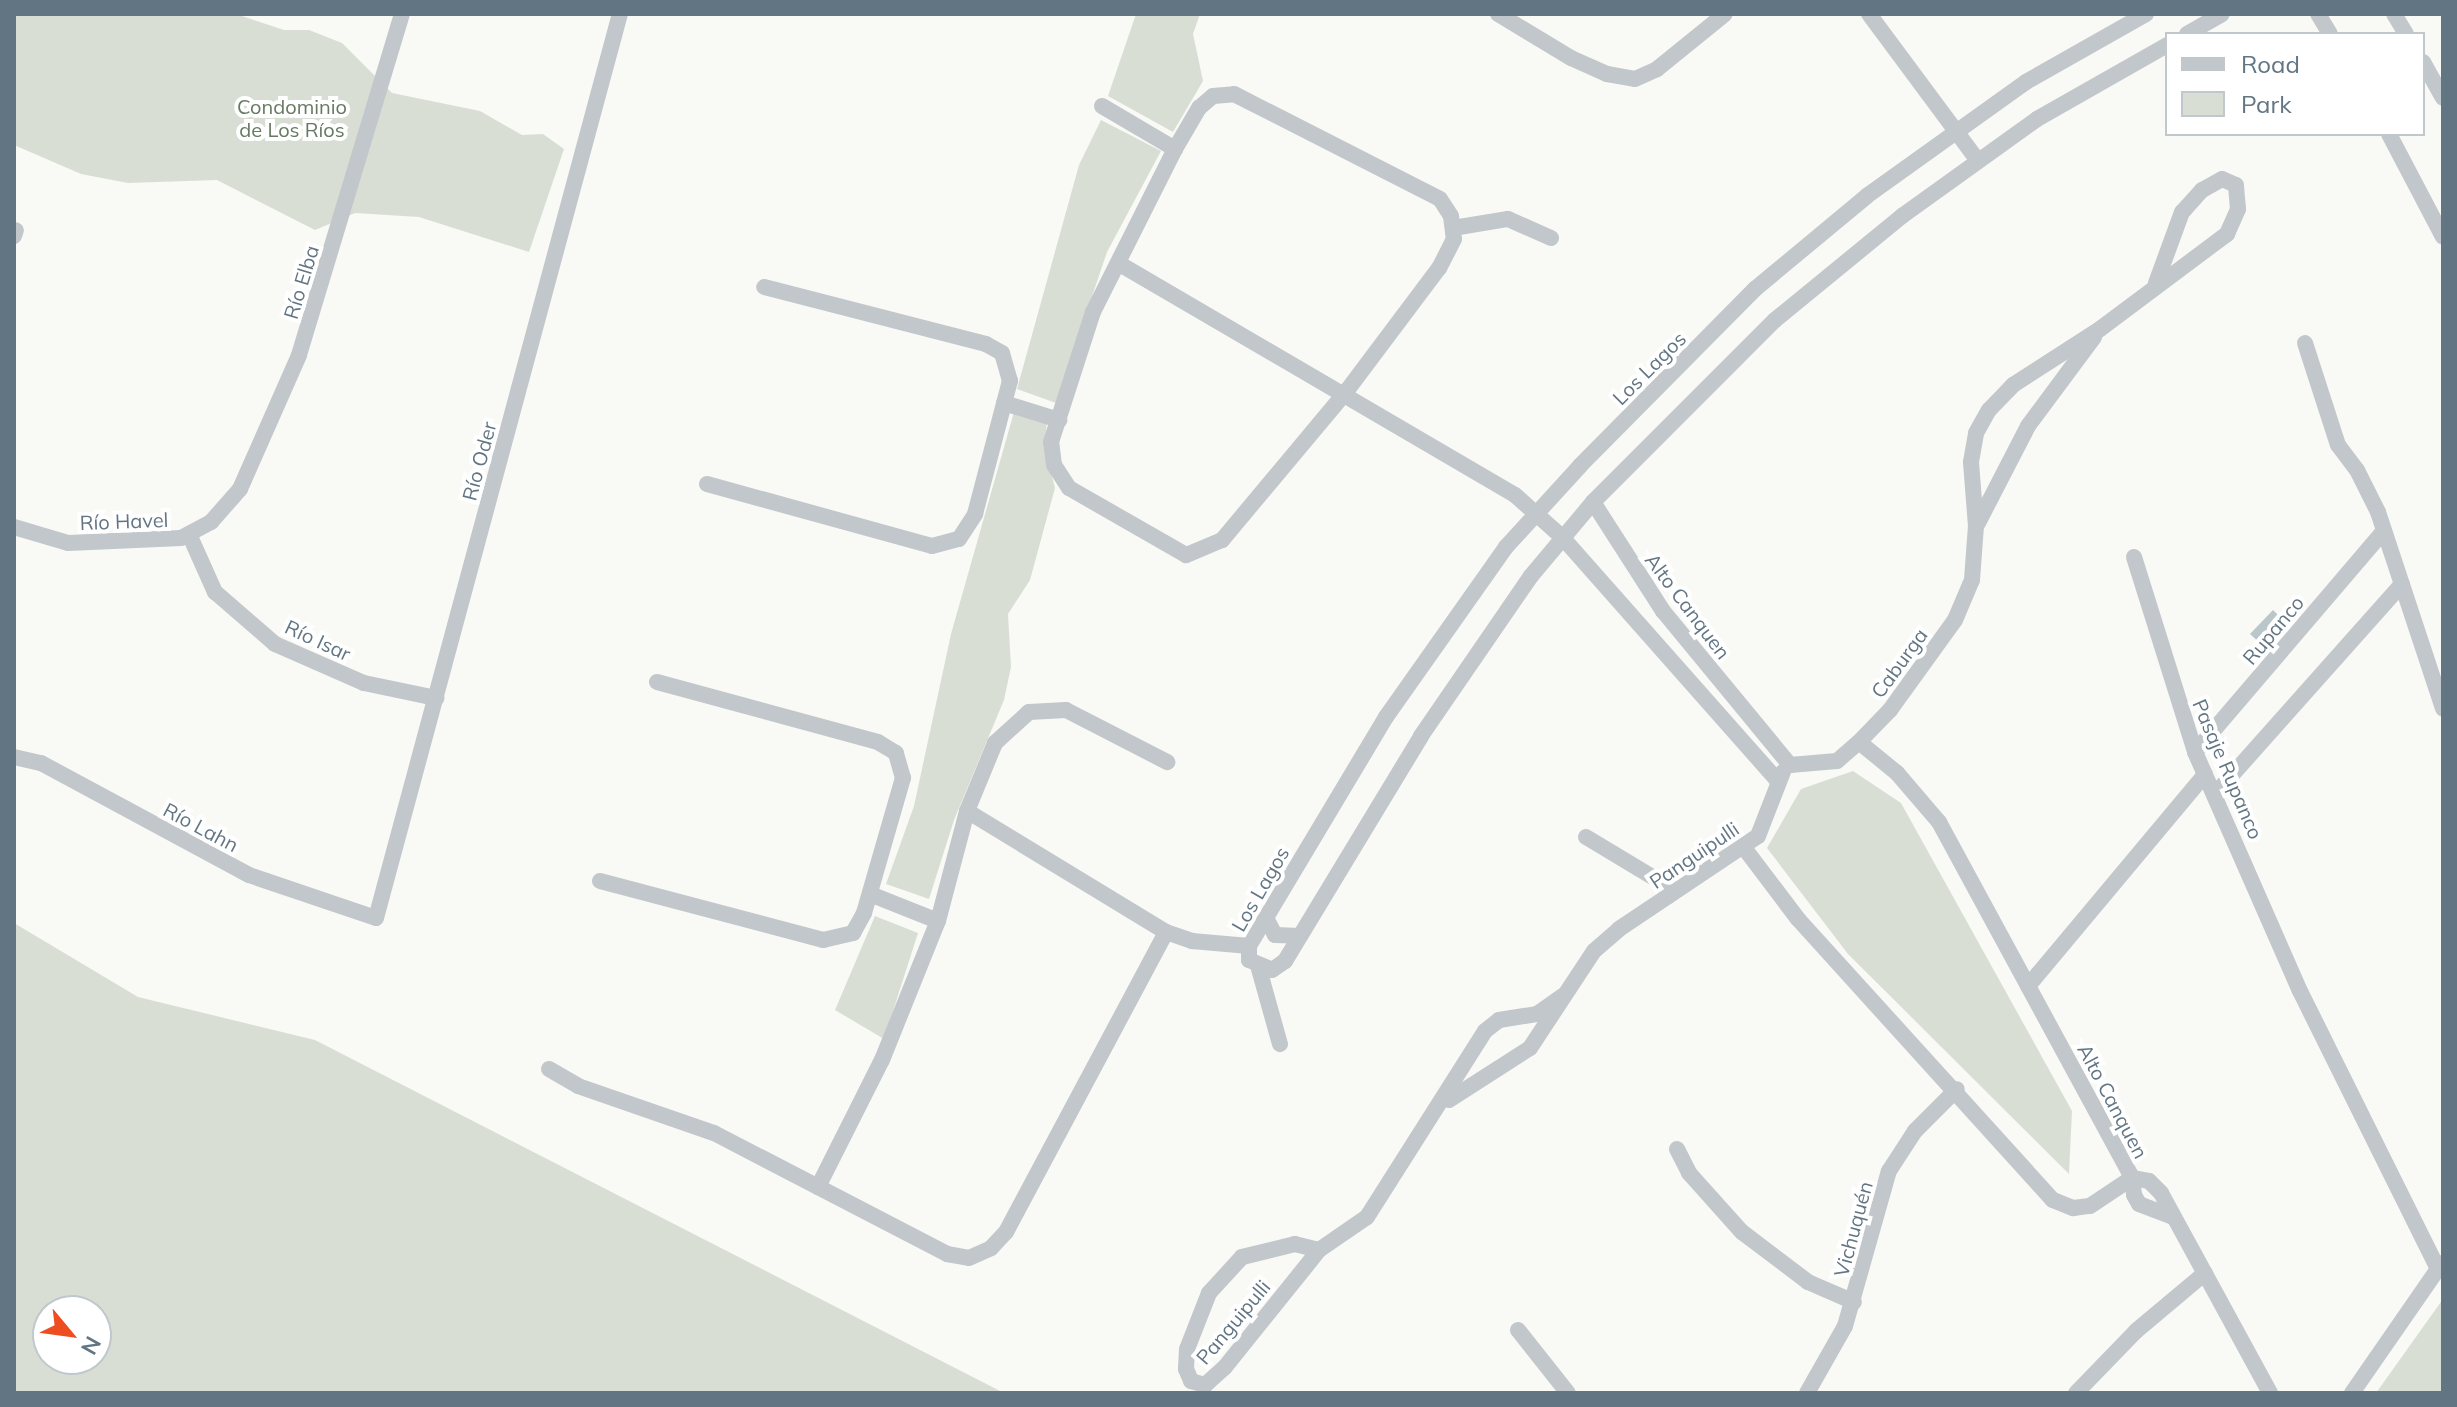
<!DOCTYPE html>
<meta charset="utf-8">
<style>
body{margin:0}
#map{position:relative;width:2457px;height:1407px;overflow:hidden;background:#f9f9f6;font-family:Mulish,sans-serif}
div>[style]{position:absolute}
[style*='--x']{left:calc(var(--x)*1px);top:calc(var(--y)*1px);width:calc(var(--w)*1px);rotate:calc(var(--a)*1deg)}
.green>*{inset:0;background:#d9ded5}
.water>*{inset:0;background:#b9c6ca}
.street>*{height:16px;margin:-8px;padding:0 8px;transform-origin:8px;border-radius:8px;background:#c2c7cb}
span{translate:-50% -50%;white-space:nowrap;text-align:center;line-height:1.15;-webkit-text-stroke:8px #fff;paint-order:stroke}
.park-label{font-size:20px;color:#667a62}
.street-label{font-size:20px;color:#627583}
.frame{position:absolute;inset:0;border:16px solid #627583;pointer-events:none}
.legend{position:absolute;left:2165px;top:32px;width:260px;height:104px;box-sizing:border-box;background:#fff;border:2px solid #c0c8cd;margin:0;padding:10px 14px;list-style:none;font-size:24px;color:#627583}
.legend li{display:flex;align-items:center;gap:16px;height:40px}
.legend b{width:40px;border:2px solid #c0c8cd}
.north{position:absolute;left:32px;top:1295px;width:80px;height:80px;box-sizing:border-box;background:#fff;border:2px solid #c0c8cd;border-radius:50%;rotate:119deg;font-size:22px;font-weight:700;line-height:32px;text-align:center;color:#627583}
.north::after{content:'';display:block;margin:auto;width:28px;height:36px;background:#ee4d22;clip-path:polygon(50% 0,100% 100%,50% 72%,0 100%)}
</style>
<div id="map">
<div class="green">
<div style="clip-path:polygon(14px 14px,236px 14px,284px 30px,309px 30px,342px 43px,392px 93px,480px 111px,522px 135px,543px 134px,564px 149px,529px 252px,419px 217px,355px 213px,315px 230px,217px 180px,128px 183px,81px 174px,14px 145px)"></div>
<div style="clip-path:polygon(1136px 14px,1200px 14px,1193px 34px,1203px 81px,1173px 132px,1108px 96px)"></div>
<div style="clip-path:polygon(1101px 120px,1161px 151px,1107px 252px,1056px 403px,1017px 389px,1079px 165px)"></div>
<div style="clip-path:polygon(1014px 412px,1047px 423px,1044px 446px,1055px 488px,1030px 580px,1008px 614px,1011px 667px,1004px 700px,954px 820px,929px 899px,886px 884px,914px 806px,951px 634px)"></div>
<div style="clip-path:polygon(1853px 771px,1901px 803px,2072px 1111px,2069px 1174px,1848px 954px,1767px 848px,1801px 789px)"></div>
<div style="clip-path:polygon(875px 916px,918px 933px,884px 1039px,835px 1010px)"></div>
<div style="clip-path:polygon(evenodd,14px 923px,138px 997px,315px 1040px,1004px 1393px,14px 1393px,14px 923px,96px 1311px,96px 1359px,48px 1359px,48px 1311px,96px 1311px)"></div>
<div style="clip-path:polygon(2443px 1299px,2443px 1393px,2376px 1393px)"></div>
</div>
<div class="water">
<div style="clip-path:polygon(2273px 610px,2282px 619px,2260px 643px,2250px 634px)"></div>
</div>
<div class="street">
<div style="--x:1498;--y:14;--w:85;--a:31.1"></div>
<div style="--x:1571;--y:58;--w:39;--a:24"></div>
<div style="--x:1607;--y:74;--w:28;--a:10"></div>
<div style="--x:1635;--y:79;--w:24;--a:-24"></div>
<div style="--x:1657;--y:69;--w:87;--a:-39"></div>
<div style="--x:1869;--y:14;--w:183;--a:53.4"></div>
<div style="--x:2146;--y:14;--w:138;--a:150.5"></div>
<div style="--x:2026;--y:82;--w:196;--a:144.4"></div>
<div style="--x:1867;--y:196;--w:146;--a:140.3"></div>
<div style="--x:1755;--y:289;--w:249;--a:134.7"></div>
<div style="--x:1580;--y:466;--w:110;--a:132.4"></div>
<div style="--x:1506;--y:547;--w:208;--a:125.2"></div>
<div style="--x:1386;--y:717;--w:267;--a:120.9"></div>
<div style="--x:1249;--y:946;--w:14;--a:90"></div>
<div style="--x:1249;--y:960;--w:25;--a:23"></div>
<div style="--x:1272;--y:970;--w:16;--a:-35"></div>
<div style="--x:1285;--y:961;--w:263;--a:-58.8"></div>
<div style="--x:1421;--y:736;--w:194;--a:-55.5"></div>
<div style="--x:1531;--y:576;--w:97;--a:-50"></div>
<div style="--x:1593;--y:502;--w:257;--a:-45"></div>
<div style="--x:1775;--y:320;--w:164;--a:-39.3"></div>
<div style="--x:1902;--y:216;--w:166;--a:-35.7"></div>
<div style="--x:2037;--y:119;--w:150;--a:-29.6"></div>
<div style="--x:2318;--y:14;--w:23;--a:59"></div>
<div style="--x:2394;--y:14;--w:23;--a:59"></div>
<div style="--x:2187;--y:34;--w:40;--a:-29.7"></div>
<div style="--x:2423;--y:62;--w:41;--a:60.9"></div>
<div style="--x:1234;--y:94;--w:231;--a:27"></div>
<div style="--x:1440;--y:199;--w:20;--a:57"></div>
<div style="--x:1451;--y:216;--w:23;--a:83"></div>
<div style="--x:1454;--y:239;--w:33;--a:117"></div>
<div style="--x:1439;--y:268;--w:156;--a:126.9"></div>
<div style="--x:1345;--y:393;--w:192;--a:129.9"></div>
<div style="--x:1222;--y:540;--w:39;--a:157"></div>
<div style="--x:1186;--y:555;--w:135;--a:-150.2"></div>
<div style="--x:1069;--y:488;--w:27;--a:-123"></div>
<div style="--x:1054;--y:465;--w:23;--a:-97"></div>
<div style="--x:1051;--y:442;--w:137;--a:-72.1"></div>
<div style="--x:1093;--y:312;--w:182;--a:-63.3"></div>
<div style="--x:1175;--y:149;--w:48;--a:-59.7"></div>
<div style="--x:1199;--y:108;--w:18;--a:-41"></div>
<div style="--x:1213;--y:96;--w:21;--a:-5"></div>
<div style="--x:1102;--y:106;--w:85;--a:30.5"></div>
<div style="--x:2389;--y:134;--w:116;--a:62.3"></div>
<div style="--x:1453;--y:228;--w:56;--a:-9.3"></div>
<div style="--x:1508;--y:219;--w:47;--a:23.8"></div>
<div style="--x:14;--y:236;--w:6;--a:-72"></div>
<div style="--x:1118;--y:263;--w:460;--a:30.3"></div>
<div style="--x:1515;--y:495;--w:63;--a:41.8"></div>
<div style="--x:1562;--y:537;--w:323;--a:48.5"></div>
<div style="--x:2305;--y:343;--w:107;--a:72.1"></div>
<div style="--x:2338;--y:445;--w:31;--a:53"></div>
<div style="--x:2357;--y:470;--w:47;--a:63.4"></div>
<div style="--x:2378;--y:512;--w:207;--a:71.7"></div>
<div style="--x:1004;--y:403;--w:58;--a:17.2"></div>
<div style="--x:707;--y:484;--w:233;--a:15.4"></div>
<div style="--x:932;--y:546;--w:28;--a:-15"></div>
<div style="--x:959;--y:539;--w:30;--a:-57"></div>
<div style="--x:975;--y:514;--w:138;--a:-75.3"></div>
<div style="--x:1010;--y:381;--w:29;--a:-106"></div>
<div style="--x:1002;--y:353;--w:18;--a:-151"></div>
<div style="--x:986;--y:344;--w:229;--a:-165.6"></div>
<div style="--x:1593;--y:502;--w:130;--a:57.3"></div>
<div style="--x:1663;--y:611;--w:200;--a:50.5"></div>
<div style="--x:1978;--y:523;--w:109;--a:-62.7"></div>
<div style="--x:2028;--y:426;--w:111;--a:-53.4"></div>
<div style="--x:14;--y:527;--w:56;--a:16.5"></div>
<div style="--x:68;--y:543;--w:113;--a:-2.5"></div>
<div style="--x:181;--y:538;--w:34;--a:-28"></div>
<div style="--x:211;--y:522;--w:44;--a:-48.7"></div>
<div style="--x:240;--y:489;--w:146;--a:-66.2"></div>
<div style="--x:299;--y:355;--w:356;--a:-73.2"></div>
<div style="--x:189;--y:534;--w:64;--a:65.9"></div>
<div style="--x:215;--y:592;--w:79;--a:40.9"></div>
<div style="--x:275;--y:644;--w:97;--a:23.7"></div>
<div style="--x:364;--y:683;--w:74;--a:11.8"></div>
<div style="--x:2134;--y:557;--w:204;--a:72.6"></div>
<div style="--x:2195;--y:752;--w:261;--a:66.3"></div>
<div style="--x:2300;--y:991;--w:310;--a:63.6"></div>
<div style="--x:1859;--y:742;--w:49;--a:39.2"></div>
<div style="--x:1897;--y:773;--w:65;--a:49.4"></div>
<div style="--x:1939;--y:822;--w:405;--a:61.5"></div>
<div style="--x:2132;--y:1178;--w:17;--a:83"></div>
<div style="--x:2134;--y:1195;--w:10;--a:61"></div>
<div style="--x:2139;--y:1204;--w:36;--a:21"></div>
<div style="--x:2195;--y:752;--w:287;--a:-49.5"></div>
<div style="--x:14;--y:757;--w:28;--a:13"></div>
<div style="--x:41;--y:763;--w:236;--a:28.3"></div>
<div style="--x:249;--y:875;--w:134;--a:18.7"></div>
<div style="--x:376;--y:918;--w:936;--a:-74.9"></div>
<div style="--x:1790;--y:765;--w:47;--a:-4.9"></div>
<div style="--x:1837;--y:761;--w:29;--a:-41"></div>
<div style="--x:1859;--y:742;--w:45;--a:-45.9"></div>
<div style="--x:1890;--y:710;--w:111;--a:-54.2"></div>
<div style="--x:1955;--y:620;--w:43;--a:-67"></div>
<div style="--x:1972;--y:580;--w:54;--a:-85.8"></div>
<div style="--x:1976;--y:526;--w:64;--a:-94.5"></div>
<div style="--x:1971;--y:462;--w:29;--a:-80"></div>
<div style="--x:1976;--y:433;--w:26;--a:-61"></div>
<div style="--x:1989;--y:410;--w:35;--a:-46"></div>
<div style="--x:2013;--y:385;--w:103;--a:-32.8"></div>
<div style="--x:2100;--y:329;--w:159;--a:-36.8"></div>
<div style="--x:2227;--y:234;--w:27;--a:-66"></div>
<div style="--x:2238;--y:209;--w:24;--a:-95"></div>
<div style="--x:2236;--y:185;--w:15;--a:-157"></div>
<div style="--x:2222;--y:179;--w:23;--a:151"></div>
<div style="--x:2202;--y:190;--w:30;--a:132"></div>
<div style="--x:2182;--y:212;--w:76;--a:110.1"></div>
<div style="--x:2215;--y:794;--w:281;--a:-48.3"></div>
<div style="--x:967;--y:811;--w:233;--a:31.3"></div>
<div style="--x:1166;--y:932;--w:28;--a:19"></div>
<div style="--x:1192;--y:941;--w:57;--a:5"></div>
<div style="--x:1586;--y:837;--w:82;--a:31"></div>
<div style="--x:1656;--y:879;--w:21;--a:53"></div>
<div style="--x:1745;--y:849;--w:88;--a:52.9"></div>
<div style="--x:1798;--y:919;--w:379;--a:47.8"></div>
<div style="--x:2053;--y:1200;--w:22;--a:22"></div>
<div style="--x:2073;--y:1208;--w:17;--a:-7"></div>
<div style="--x:2090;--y:1206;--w:50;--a:-33.7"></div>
<div style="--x:600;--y:881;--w:231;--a:14.8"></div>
<div style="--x:823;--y:940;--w:31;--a:-13"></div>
<div style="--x:853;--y:933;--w:23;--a:-61"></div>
<div style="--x:864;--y:913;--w:141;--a:-73.9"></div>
<div style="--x:903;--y:778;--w:26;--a:-106"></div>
<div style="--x:896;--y:753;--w:21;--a:-149"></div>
<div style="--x:878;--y:742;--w:229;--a:-164.8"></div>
<div style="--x:870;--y:894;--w:73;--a:21.7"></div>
<div style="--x:1266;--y:918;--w:19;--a:62"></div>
<div style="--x:1275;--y:935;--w:25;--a:2"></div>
<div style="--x:1259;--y:969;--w:78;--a:74.4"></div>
<div style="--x:2028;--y:986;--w:276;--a:-50.1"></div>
<div style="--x:549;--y:1069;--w:34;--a:30"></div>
<div style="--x:578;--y:1086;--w:144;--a:19.1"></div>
<div style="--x:714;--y:1133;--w:263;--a:27.4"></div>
<div style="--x:947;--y:1254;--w:22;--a:10"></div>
<div style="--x:969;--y:1258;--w:24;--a:-24"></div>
<div style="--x:991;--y:1248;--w:22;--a:-47"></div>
<div style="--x:1006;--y:1232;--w:340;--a:-61.9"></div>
<div style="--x:1449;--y:1100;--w:96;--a:-32.7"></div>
<div style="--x:1530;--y:1048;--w:116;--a:-56.6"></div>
<div style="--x:1594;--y:951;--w:33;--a:-41"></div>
<div style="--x:1619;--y:929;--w:167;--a:-33.8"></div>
<div style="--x:1758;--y:836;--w:69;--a:-68.7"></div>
<div style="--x:1677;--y:1149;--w:27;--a:63"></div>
<div style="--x:1689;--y:1173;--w:79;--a:48.1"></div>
<div style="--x:1742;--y:1232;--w:83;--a:37.1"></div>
<div style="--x:1808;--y:1282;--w:50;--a:23.5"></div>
<div style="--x:2132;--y:1178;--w:17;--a:10"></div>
<div style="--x:2149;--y:1181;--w:17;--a:45"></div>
<div style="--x:2161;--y:1193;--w:228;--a:61.4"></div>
<div style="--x:818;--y:1187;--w:142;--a:-63.3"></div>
<div style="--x:882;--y:1060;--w:150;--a:-68.1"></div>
<div style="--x:938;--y:921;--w:114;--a:-75.2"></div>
<div style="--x:967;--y:811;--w:74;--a:-67.6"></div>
<div style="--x:995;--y:743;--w:46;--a:-42.4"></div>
<div style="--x:1029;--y:712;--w:37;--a:-3"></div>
<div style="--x:1066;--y:710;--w:114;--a:27.2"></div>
<div style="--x:1319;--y:1250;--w:25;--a:-166"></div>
<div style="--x:1295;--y:1244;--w:55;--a:166.2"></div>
<div style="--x:1242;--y:1257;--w:49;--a:132.5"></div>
<div style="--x:1209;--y:1293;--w:60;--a:111.4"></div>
<div style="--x:1187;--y:1349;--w:20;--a:93"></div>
<div style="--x:1186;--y:1369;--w:13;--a:67"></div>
<div style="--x:1191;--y:1381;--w:15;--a:16"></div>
<div style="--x:1205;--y:1385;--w:27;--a:-42"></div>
<div style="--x:1225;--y:1367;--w:150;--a:-51.2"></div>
<div style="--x:1319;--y:1250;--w:58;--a:-34.5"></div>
<div style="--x:1367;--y:1217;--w:220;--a:-57.6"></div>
<div style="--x:1485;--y:1031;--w:18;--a:-38"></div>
<div style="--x:1499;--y:1020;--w:38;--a:-9"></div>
<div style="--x:1537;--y:1014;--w:32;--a:-35"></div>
<div style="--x:1518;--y:1330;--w:80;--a:51.6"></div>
<div style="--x:1807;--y:1393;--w:77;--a:-60.4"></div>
<div style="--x:1845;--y:1326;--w:161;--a:-74.2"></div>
<div style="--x:1889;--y:1171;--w:48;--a:-57"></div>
<div style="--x:1915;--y:1131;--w:59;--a:-45"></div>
<div style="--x:2076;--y:1393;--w:86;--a:-45.9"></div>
<div style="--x:2136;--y:1331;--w:90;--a:-40"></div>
<div style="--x:2352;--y:1393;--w:158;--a:-55.3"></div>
</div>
<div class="park-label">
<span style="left:292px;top:118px">Condominio<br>de Los Ríos</span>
</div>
<div class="street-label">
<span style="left:301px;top:282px;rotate:-73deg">Río Elba</span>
<span style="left:1649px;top:368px;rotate:-45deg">Los Lagos</span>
<span style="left:479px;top:461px;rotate:-75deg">Río Oder</span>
<span style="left:124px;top:521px;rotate:-2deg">Río Havel</span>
<span style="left:1688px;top:606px;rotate:53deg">Alto Canquen</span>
<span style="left:2273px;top:630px;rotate:-50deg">Rupanco</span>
<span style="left:318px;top:640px;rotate:25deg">Río Isar</span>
<span style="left:1899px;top:663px;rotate:-54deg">Caburga</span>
<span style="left:2228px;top:769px;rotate:67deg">Pasaje Rupanco</span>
<span style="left:201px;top:827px;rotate:28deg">Río Lahn</span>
<span style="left:1694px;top:855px;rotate:-34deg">Panguipulli</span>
<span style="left:1260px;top:889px;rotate:-60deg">Los Lagos</span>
<span style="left:2113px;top:1101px;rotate:62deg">Alto Canquen</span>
<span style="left:1853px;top:1229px;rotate:-75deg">Vichuquén</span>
<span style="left:1233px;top:1322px;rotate:-50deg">Panguipulli</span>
</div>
<div class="frame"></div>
<ul class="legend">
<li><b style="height:10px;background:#c2c7cb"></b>Road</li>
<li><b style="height:22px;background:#d9ded5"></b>Park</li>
</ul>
<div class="north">N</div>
</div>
